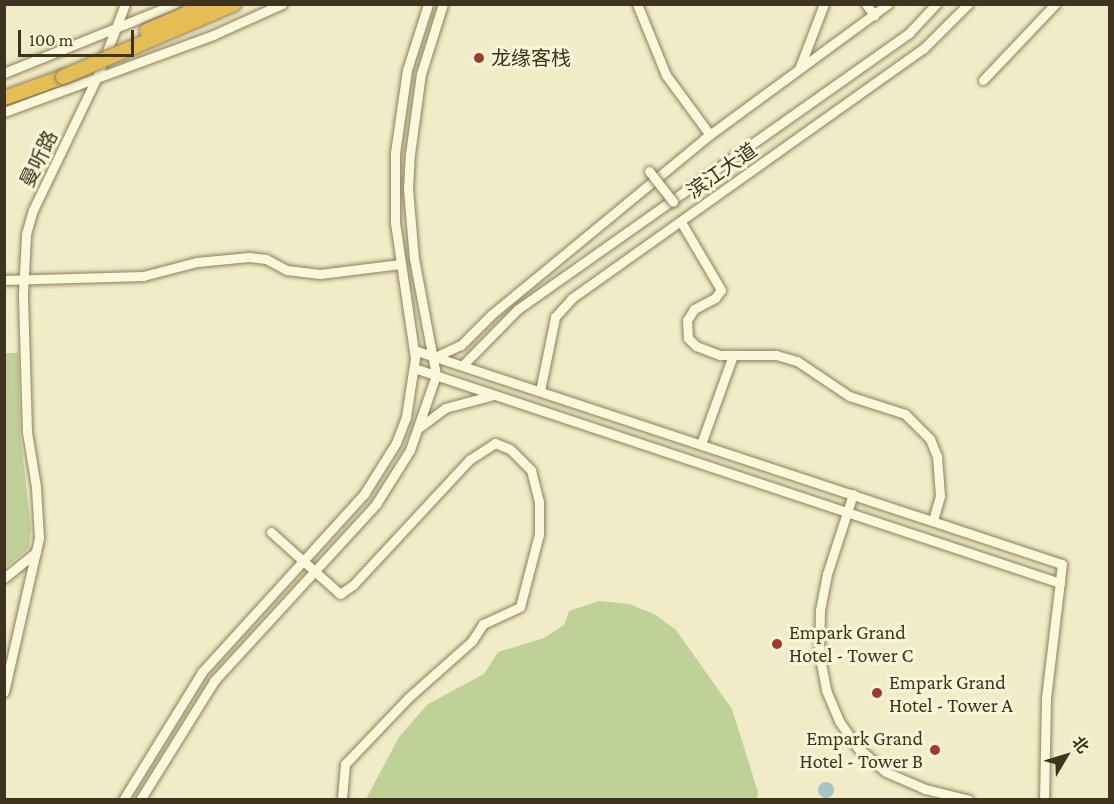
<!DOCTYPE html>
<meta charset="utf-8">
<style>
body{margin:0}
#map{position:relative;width:1114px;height:804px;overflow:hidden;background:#f1ecc7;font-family:"Crimson Pro","Noto Sans SC",serif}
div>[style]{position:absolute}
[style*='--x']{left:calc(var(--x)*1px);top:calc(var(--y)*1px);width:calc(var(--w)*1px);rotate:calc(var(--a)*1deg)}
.green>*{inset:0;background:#c0d099}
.water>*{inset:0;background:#a8c5c1}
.round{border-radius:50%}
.roads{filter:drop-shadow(0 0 2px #8e7f5a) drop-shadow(0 0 2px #8e7f5a)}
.minor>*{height:9px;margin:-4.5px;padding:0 4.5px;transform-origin:4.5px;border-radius:4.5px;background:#fbf7db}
.highway>*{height:14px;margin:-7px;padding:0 7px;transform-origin:7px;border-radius:7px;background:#e4be54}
.bridges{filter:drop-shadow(0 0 2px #8e7f5a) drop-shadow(0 0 2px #8e7f5a)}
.minor-bridge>*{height:9px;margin:-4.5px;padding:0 4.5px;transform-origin:4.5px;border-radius:4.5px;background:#fbf7db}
.highway-bridge>*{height:14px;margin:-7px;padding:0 7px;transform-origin:7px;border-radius:7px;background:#e4be54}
.dots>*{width:16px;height:16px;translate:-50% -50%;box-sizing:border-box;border:3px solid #f8f4d7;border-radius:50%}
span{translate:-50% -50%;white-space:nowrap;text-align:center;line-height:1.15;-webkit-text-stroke:6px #f8f4d7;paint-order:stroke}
.poi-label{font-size:20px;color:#3e331f}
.left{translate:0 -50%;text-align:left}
.right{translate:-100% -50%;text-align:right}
.street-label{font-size:20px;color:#3e331f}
.frame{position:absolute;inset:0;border:6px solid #3e331f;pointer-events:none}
.north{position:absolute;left:1036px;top:726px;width:60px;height:60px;-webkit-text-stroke:4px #f8f4d7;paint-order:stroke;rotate:52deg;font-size:16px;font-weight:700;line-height:24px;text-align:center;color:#3e331f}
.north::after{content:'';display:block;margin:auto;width:21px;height:27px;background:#3e331f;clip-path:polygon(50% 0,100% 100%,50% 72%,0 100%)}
.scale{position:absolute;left:18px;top:30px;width:116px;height:27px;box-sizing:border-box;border:3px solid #3e331f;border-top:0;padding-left:8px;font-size:18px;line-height:21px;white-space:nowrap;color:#3e331f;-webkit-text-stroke:4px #f8f4d7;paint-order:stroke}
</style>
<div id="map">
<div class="green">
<div style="clip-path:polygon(5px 353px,18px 353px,20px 432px,31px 528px,29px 548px,5px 568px)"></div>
<div style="clip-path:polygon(599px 601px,629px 604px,656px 615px,676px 630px,732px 709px,758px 792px,757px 799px,366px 799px,399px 737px,428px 704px,484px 674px,498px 652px,544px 638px,564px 625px,569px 611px)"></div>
</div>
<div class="water">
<div class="round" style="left:818px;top:782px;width:16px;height:16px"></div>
</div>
<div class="roads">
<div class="minor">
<div style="--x:637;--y:4;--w:77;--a:67.8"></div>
<div style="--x:666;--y:75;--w:74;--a:53.7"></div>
<div style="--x:866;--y:4;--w:14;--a:54"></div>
<div style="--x:799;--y:69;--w:70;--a:-69"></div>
<div style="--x:4;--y:73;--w:184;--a:-22"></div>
<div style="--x:983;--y:80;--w:105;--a:-46.5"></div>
<div style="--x:4;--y:112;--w:223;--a:-20.2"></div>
<div style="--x:213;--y:35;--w:76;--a:-24.2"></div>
<div style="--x:681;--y:222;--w:79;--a:59.5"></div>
<div style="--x:721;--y:290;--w:10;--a:127"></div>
<div style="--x:715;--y:298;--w:24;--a:152"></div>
<div style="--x:694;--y:309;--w:13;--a:122"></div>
<div style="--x:687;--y:320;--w:18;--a:87"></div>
<div style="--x:688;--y:338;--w:11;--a:45"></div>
<div style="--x:696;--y:346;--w:26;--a:21"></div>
<div style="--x:720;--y:355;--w:56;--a:0"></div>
<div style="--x:776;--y:355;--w:22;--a:16"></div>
<div style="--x:797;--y:361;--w:63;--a:33.9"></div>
<div style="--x:849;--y:396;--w:59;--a:17.8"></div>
<div style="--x:905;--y:414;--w:35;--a:45"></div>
<div style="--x:930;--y:439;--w:18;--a:68"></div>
<div style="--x:937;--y:456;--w:40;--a:85.7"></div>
<div style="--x:940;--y:496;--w:26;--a:106"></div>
<div style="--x:4;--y:280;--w:139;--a:-1.6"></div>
<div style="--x:143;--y:276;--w:56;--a:-14.5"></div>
<div style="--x:197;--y:262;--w:52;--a:-5.5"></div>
<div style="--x:249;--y:257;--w:17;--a:7"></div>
<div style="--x:266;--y:259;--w:24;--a:28"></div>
<div style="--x:287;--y:270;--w:33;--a:7"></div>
<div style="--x:320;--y:274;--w:81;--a:-7.1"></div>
<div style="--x:414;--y:350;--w:682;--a:18.28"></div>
<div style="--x:1062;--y:564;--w:135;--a:96.8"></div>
<div style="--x:1046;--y:698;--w:102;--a:91.1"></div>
<div style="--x:437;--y:356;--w:26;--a:-25"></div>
<div style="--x:461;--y:345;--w:44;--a:-45"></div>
<div style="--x:492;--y:314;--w:275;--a:-39.5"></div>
<div style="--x:704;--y:139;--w:228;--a:-36.3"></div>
<div style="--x:463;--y:365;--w:78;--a:-45.5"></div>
<div style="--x:518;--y:309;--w:479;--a:-35.2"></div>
<div style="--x:909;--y:33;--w:40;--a:-47"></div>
<div style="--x:414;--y:368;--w:681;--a:18.41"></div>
<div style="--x:540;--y:391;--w:76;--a:-78.5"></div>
<div style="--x:555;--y:317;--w:25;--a:-48"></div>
<div style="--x:572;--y:298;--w:430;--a:-35.4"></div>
<div style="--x:923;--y:49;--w:64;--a:-45"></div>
<div style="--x:420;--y:427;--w:31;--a:-37"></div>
<div style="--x:445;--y:408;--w:47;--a:-14.9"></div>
<div style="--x:701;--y:444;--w:95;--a:-70.2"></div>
<div style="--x:853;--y:494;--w:84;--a:108"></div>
<div style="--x:827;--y:574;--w:37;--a:101"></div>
<div style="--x:820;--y:610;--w:43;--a:91.3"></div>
<div style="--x:819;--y:653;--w:38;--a:79"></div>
<div style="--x:826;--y:690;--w:34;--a:67"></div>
<div style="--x:839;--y:721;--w:32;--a:55"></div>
<div style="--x:857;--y:747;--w:38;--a:41"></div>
<div style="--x:886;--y:772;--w:43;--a:23.6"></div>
<div style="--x:925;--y:789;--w:45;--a:14"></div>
<div style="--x:271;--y:532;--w:93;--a:41.9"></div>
<div style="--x:340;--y:594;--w:16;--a:-35"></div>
<div style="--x:353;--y:585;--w:171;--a:-47.1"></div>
<div style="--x:469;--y:460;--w:31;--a:-33"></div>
<div style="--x:495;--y:443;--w:16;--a:22"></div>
<div style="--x:510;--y:449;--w:30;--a:45"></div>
<div style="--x:531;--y:470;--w:33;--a:76"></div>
<div style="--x:539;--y:502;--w:32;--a:90"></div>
<div style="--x:539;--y:534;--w:75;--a:104.6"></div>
<div style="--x:520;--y:607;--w:41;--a:155.3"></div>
<div style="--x:483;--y:624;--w:20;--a:123"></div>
<div style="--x:472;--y:641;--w:86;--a:138.3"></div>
<div style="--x:408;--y:698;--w:91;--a:133.7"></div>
<div style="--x:345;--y:764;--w:36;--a:95"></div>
<div style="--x:4;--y:578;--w:41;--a:-39.1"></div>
<div style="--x:4;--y:692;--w:158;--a:-77.2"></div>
<div style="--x:39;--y:538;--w:51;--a:-93.4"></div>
<div style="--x:36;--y:487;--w:56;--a:-99.3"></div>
<div style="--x:27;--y:432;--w:138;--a:-91.7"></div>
<div style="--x:23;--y:294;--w:60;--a:-87.1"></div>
<div style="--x:26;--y:234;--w:25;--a:-74"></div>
<div style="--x:33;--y:210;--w:148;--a:-64.3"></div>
<div style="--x:97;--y:77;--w:78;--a:-69"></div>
<div style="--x:123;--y:800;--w:150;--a:-58.3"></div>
<div style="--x:202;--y:672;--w:241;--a:-47.7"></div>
<div style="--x:364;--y:494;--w:60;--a:-57.9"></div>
<div style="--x:396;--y:443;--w:28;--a:-69"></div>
<div style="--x:406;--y:417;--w:60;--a:-81.3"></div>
<div style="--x:415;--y:358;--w:136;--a:-98.4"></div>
<div style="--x:395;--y:223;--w:70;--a:-90"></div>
<div style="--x:395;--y:153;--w:84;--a:-81.8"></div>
<div style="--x:407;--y:70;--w:69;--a:-72.3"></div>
<div style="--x:140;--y:800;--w:140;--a:-58.1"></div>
<div style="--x:214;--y:681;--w:240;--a:-47.5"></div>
<div style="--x:376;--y:504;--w:64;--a:-57.8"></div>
<div style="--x:410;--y:450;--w:79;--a:-70.9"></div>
<div style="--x:436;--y:375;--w:118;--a:-100.7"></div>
<div style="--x:414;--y:259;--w:70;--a:-94.9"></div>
<div style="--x:408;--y:189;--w:35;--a:-87"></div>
<div style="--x:410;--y:154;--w:81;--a:-82.2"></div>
<div style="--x:421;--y:74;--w:73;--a:-72.6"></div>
</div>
<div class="highway">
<div style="--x:4;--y:98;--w:63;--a:-19.6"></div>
</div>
</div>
<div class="bridges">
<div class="minor-bridge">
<div style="--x:649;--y:171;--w:39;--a:52"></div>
</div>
<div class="highway-bridge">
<div style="--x:147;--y:31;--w:67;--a:-23.9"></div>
<div style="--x:63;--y:77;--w:186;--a:-23.1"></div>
</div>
</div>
<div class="dots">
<div style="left:479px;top:58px;background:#a13b27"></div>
<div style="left:777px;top:644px;background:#a13b27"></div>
<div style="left:877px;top:693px;background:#a13b27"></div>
<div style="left:935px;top:750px;background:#a13b27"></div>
</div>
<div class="poi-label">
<span class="left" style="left:491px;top:58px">龙缘客栈</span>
<span class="left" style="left:789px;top:644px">Empark Grand<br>Hotel - Tower C</span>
<span class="left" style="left:889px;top:694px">Empark Grand<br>Hotel - Tower A</span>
<span class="right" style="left:923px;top:750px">Empark Grand<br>Hotel - Tower B</span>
</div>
<div class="street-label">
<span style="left:39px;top:159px;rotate:-64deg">曼听路</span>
<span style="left:722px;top:171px;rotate:-35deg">滨江大道</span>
</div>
<div class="frame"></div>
<div class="north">北</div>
<div class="scale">100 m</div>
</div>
